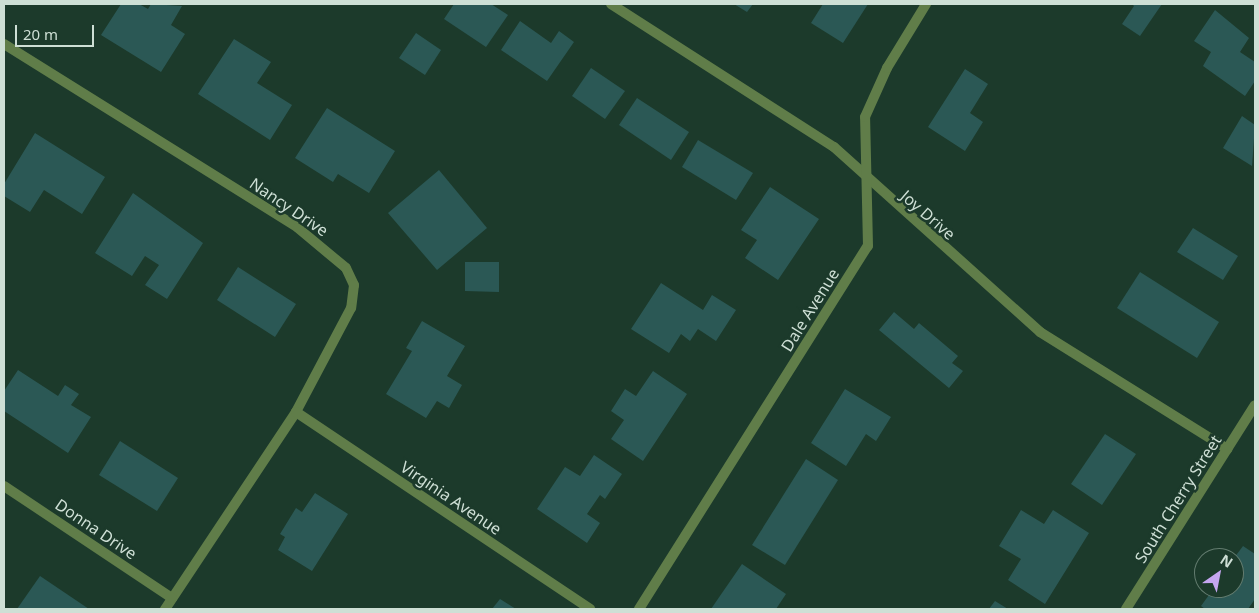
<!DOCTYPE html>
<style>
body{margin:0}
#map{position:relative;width:1259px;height:613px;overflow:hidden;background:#1c3a2b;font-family:"Noto Sans",sans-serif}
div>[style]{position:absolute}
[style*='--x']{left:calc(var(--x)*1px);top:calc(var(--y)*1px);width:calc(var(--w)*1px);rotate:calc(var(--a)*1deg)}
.building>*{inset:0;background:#2b5855}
.minor>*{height:10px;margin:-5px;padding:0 5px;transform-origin:5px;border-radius:5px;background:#607d49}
span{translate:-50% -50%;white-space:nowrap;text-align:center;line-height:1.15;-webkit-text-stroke:5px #1c3a2b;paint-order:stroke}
.street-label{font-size:16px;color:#cedfd5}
.frame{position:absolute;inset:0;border:5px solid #cedfd5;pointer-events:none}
.north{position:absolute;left:1194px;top:548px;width:50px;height:50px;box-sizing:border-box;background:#1c3a2b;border:1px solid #637c6f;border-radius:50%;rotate:33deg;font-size:14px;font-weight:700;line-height:20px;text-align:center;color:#cedfd5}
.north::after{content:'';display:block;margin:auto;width:18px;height:22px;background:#c5a6f0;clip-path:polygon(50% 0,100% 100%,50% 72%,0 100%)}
.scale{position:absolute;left:15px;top:25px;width:79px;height:22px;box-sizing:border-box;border:2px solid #cedfd5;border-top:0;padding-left:6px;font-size:15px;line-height:18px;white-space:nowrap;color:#cedfd5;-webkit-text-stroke:4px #1c3a2b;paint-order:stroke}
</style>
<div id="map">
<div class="building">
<div style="clip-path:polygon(121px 4px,139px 4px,148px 9px,151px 4px,182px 6px,171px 25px,185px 34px,161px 72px,101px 35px)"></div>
<div style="clip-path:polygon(454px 4px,491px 4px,508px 15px,486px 47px,444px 19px)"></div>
<div style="clip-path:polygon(734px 4px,753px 4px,747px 12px)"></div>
<div style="clip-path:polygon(823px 4px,868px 4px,843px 43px,811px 23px)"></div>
<div style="clip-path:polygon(1132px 4px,1162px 4px,1140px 36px,1122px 24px,1134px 6px)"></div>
<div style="clip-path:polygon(1215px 10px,1249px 38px,1240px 52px,1255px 62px,1255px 81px,1245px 96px,1203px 66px,1211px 52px,1194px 41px)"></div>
<div style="clip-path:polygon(520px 21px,551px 43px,559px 31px,574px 42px,547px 81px,501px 50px)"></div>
<div style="clip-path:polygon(416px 33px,441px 50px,425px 75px,399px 58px)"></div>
<div style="clip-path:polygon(234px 39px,271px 62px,257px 83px,292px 105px,270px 140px,198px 94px)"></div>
<div style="clip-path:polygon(591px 68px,625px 91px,605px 119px,572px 96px)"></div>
<div style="clip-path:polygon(965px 69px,988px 84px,970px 113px,983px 122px,965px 151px,928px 127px)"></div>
<div style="clip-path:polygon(637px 98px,689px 132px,671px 160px,619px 125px)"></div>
<div style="clip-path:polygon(327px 108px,395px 151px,369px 193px,338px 174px,333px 182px,295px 158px)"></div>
<div style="clip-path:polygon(1242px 116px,1255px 125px,1252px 166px,1223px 148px)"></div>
<div style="clip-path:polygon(35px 133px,105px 177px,82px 214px,44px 190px,30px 212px,4px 196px,4px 184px)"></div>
<div style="clip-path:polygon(698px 140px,753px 173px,736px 200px,682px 167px)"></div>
<div style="clip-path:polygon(439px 170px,487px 228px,437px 270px,388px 213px)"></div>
<div style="clip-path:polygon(770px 187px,819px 219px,778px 280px,745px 258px,757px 240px,741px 230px)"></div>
<div style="clip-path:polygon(133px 193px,203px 243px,167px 299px,145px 285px,159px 265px,145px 256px,132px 276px,95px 253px)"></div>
<div style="clip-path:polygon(1193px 228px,1238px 256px,1223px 280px,1177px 252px)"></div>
<div style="clip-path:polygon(465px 262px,499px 262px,499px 292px,465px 291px)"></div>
<div style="clip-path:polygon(238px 267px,296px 304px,275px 337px,217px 300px)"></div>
<div style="clip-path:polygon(1140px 272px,1219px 322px,1197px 358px,1117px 308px)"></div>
<div style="clip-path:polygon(661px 283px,703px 310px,712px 295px,736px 310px,716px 341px,698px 329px,690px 341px,681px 334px,669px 353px,631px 329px)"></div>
<div style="clip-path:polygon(894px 312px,914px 329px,919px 323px,958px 356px,952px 363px,963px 371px,949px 388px,879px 330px)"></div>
<div style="clip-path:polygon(422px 321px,465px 346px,447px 376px,462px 385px,449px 408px,437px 401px,426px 418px,386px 394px,412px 351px,406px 348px)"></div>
<div style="clip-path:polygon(18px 370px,58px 396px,65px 385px,79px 394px,71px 405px,91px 417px,68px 453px,4px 411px,4px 391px)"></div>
<div style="clip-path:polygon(653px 371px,687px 394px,643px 461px,611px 439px,624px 420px,611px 411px,625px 389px,636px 396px)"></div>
<div style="clip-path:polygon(845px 389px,891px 417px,876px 441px,866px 434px,846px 466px,811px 443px)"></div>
<div style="clip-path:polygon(1105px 434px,1136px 454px,1102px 505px,1071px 484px)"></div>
<div style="clip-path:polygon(120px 441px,178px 478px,157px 511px,99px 475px)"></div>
<div style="clip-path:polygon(594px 455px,622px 474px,605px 499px,600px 495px,587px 514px,600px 523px,587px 543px,537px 509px,565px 467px,580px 476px)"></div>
<div style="clip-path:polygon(806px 459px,838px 480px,785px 565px,752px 545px)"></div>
<div style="clip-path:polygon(315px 493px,348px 514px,312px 571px,278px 550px,285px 537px,280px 534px,296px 508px,302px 512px)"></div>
<div style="clip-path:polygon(1021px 510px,1044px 524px,1053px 510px,1089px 533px,1045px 604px,1008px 580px,1021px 559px,999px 546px)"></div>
<div style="clip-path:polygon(1243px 546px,1255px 554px,1255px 599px,1248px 609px,1205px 609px,1201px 606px,1214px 588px,1234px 588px,1234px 558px)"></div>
<div style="clip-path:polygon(742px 564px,786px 594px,776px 609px,711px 609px)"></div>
<div style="clip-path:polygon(40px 576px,89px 609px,17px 609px)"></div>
<div style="clip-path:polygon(500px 599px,516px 609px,492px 609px)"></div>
<div style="clip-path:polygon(995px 601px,1008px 609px,989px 609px)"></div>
</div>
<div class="minor">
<div style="--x:611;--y:4;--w:265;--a:32.7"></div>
<div style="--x:834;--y:147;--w:277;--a:41.9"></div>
<div style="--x:1040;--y:332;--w:221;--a:32"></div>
<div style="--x:4;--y:44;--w:347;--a:32"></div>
<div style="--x:298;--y:228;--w:62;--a:39.8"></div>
<div style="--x:346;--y:268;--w:19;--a:65"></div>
<div style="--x:354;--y:285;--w:23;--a:97"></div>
<div style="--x:351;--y:308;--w:118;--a:117.9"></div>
<div style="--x:296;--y:412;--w:237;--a:123.6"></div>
<div style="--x:296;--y:412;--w:354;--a:33.8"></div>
<div style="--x:4;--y:486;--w:202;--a:33.7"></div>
<div style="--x:639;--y:609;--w:429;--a:-57.8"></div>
<div style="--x:868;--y:246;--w:129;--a:-91.3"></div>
<div style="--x:865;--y:117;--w:54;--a:-65.8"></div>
<div style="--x:887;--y:68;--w:75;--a:-58.6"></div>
<div style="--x:1126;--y:609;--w:241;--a:-57.7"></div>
</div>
<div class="street-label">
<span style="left:289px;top:207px;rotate:34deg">Nancy Drive</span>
<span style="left:928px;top:215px;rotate:41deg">Joy Drive</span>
<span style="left:810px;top:310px;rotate:-58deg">Dale Avenue</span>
<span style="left:451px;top:498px;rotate:34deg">Virginia Avenue</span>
<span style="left:1178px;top:499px;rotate:-58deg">South Cherry Street</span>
<span style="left:96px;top:529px;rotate:34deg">Donna Drive</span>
</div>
<div class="frame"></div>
<div class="north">N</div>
<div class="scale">20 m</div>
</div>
